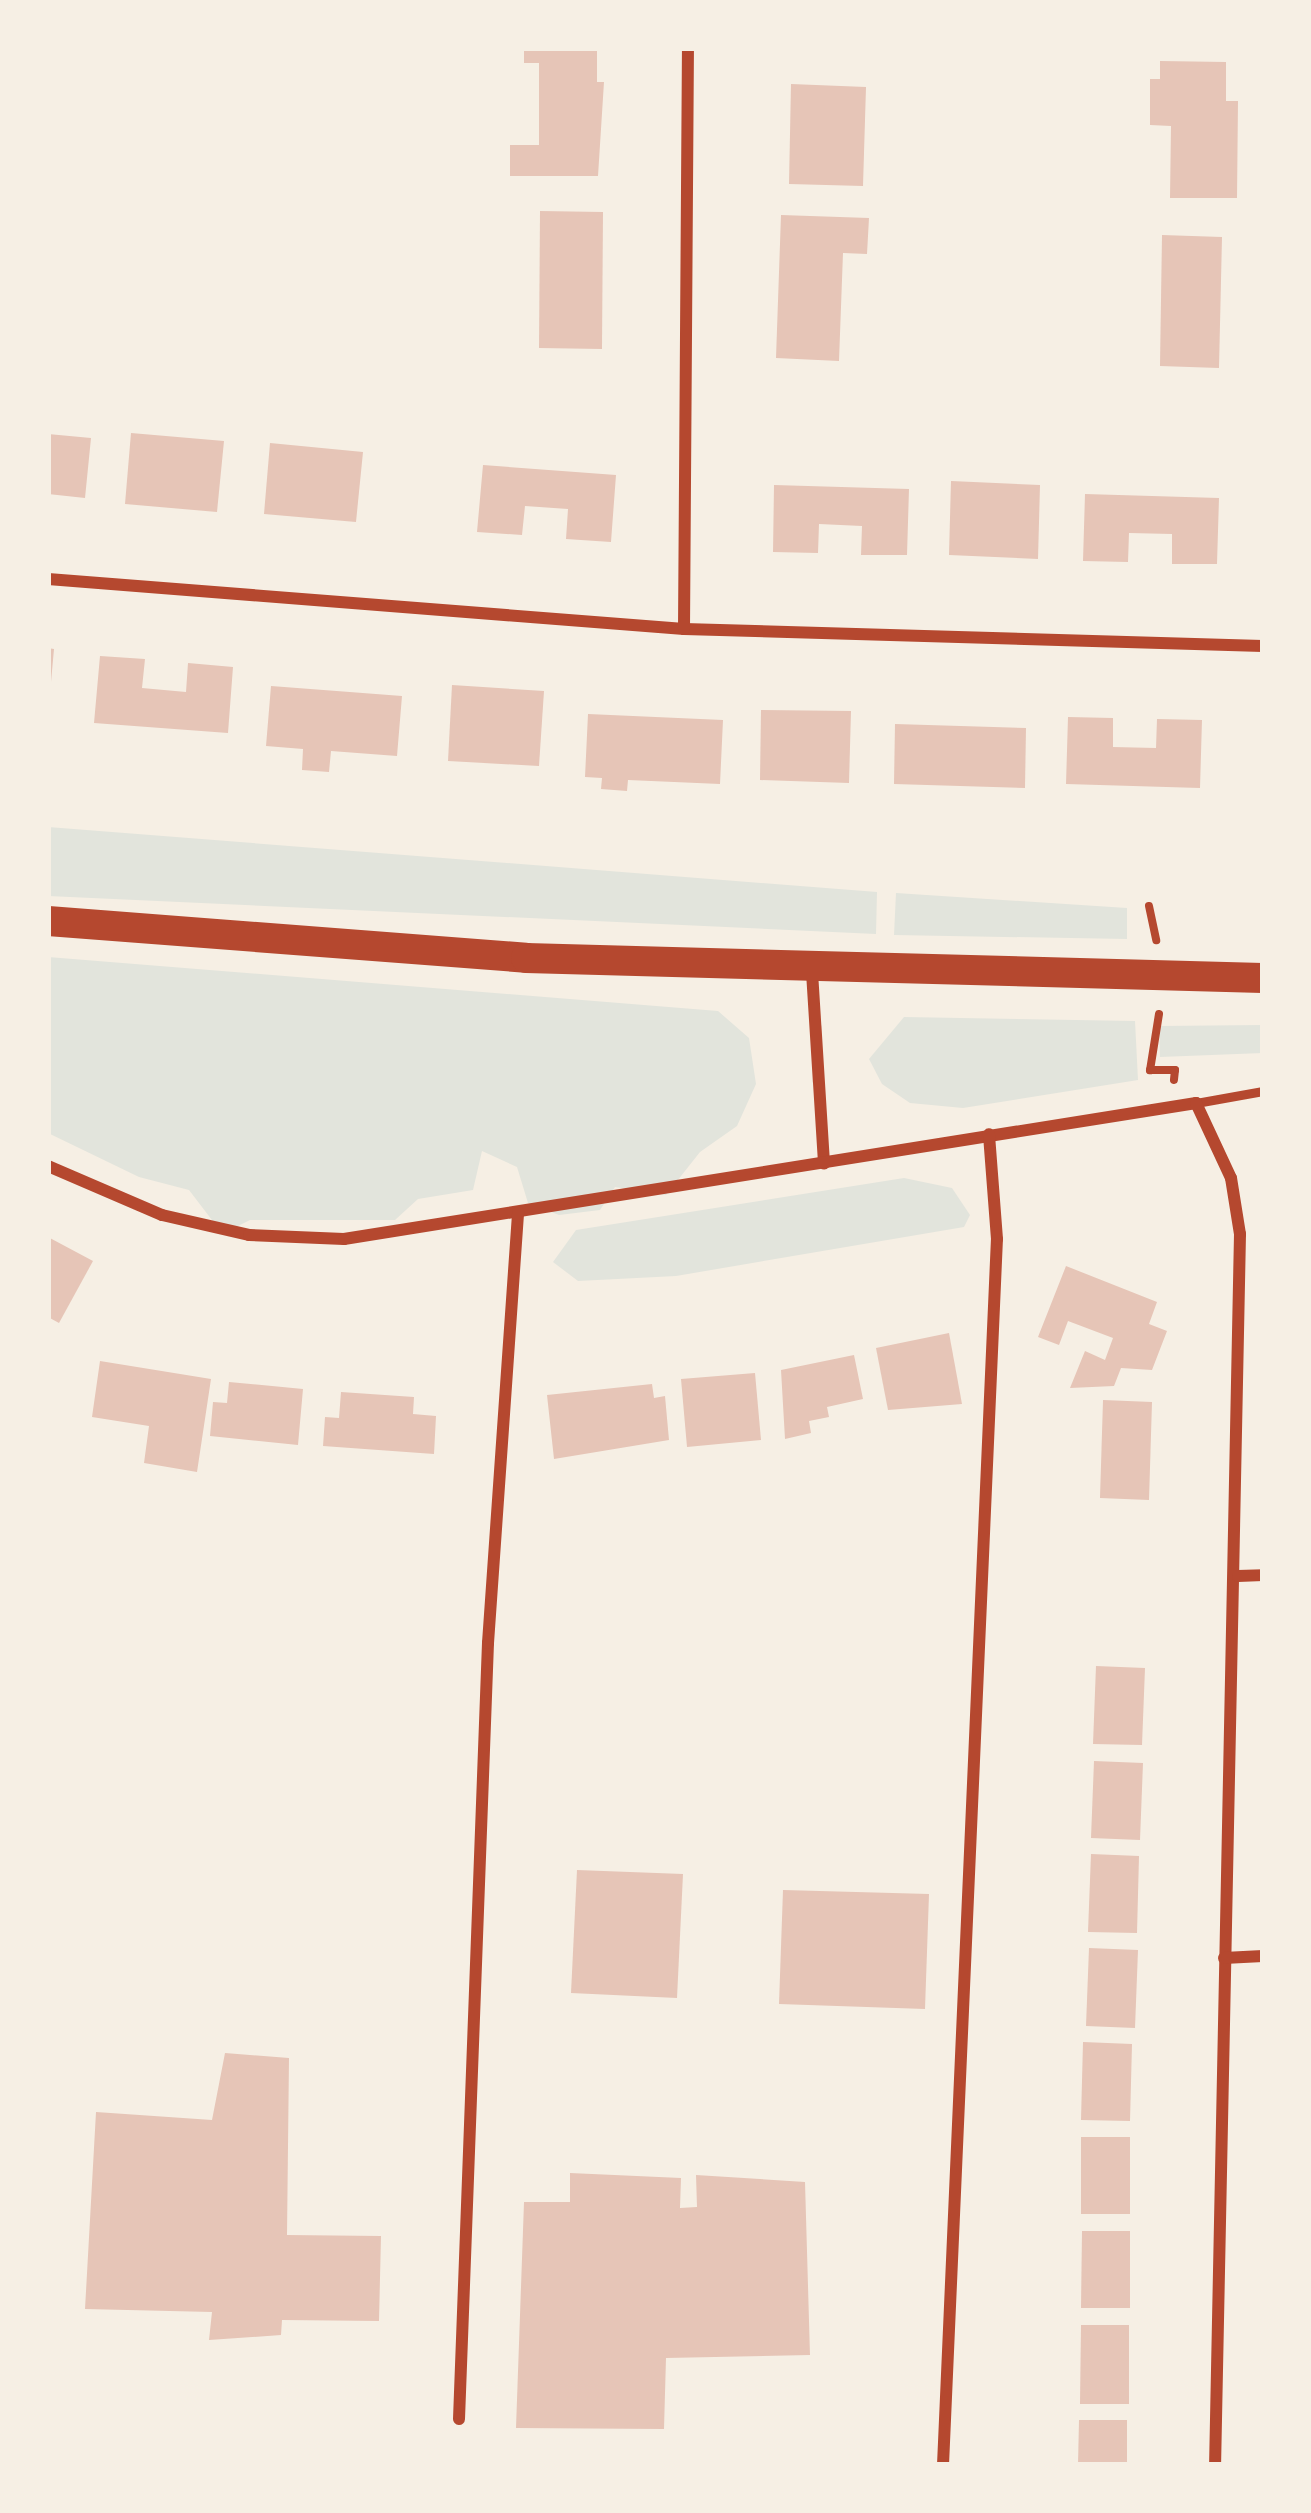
<!DOCTYPE html>
<style>
body{margin:0}
#map{position:relative;width:1311px;height:2513px;overflow:hidden;background:#f6efe4;font-family:Signika,sans-serif}
div>[style]{position:absolute}
[style*='--x']{left:calc(var(--x)*1px);top:calc(var(--y)*1px);width:calc(var(--w)*1px);rotate:calc(var(--a)*1deg)}
.green>*{inset:0;background:#e2e4dc}
.building>*{inset:0;background:#e6c5b7}
.path>*{height:8px;margin:-4px;padding:0 4px;transform-origin:4px;border-radius:4px;background:#b5482f}
.service>*{height:9px;margin:-4.5px;padding:0 4.5px;transform-origin:4.5px;border-radius:4.5px;background:#b5482f}
.minor>*{height:12px;margin:-6px;padding:0 6px;transform-origin:6px;border-radius:6px;background:#b5482f}
.primary>*{height:30px;margin:-15px;padding:0 15px;transform-origin:15px;border-radius:15px;background:#b5482f}
span{translate:-50% -50%;white-space:nowrap;text-align:center;line-height:1.15;-webkit-text-stroke:9px #f6efe4;paint-order:stroke}
.frame{position:absolute;inset:0;border:51px solid #f6efe4;pointer-events:none}
</style>
<div id="map">
<div class="green">
<div style="clip-path:polygon(48px 827px,877px 892px,876px 934px,48px 896px)"></div>
<div style="clip-path:polygon(896px 893px,1127px 908px,1127px 939px,894px 935px)"></div>
<div style="clip-path:polygon(48px 957px,718px 1011px,749px 1038px,756px 1084px,737px 1126px,700px 1152px,666px 1195px,615px 1187px,600px 1210px,559px 1215px,528px 1203px,517px 1167px,482px 1151px,473px 1190px,418px 1199px,395px 1220px,250px 1220px,234px 1228px,215px 1224px,189px 1190px,139px 1177px,48px 1133px)"></div>
<div style="clip-path:polygon(904px 1017px,1135px 1021px,1138px 1080px,963px 1108px,910px 1103px,882px 1084px,869px 1059px)"></div>
<div style="clip-path:polygon(1263px 1025px,1263px 1053px,1160px 1057px,1159px 1026px)"></div>
<div style="clip-path:polygon(904px 1178px,952px 1188px,970px 1215px,964px 1227px,676px 1276px,578px 1281px,553px 1262px,576px 1230px)"></div>
</div>
<div class="building">
<div style="clip-path:polygon(524px 48px,597px 48px,597px 82px,604px 82px,598px 176px,510px 176px,510px 145px,539px 145px,539px 63px,524px 63px)"></div>
<div style="clip-path:polygon(1160px 61px,1226px 62px,1226px 101px,1238px 101px,1237px 198px,1170px 198px,1171px 126px,1150px 125px,1150px 79px,1160px 79px)"></div>
<div style="clip-path:polygon(791px 84px,866px 87px,863px 186px,789px 184px)"></div>
<div style="clip-path:polygon(540px 211px,603px 212px,602px 349px,539px 348px)"></div>
<div style="clip-path:polygon(781px 215px,869px 218px,867px 254px,843px 253px,839px 361px,776px 358px)"></div>
<div style="clip-path:polygon(1162px 235px,1222px 237px,1219px 368px,1160px 366px)"></div>
<div style="clip-path:polygon(131px 433px,224px 441px,217px 512px,125px 504px)"></div>
<div style="clip-path:polygon(48px 434px,91px 438px,85px 498px,48px 494px)"></div>
<div style="clip-path:polygon(270px 443px,363px 452px,356px 522px,264px 514px)"></div>
<div style="clip-path:polygon(483px 465px,616px 475px,611px 542px,566px 539px,568px 509px,525px 506px,522px 535px,477px 532px)"></div>
<div style="clip-path:polygon(951px 481px,1040px 485px,1038px 559px,949px 555px)"></div>
<div style="clip-path:polygon(774px 485px,909px 489px,907px 555px,861px 555px,862px 526px,819px 524px,818px 553px,773px 552px)"></div>
<div style="clip-path:polygon(1085px 494px,1219px 498px,1217px 564px,1172px 564px,1172px 534px,1129px 533px,1128px 562px,1083px 561px)"></div>
<div style="clip-path:polygon(48px 648px,54px 649px,51px 682px,48px 682px)"></div>
<div style="clip-path:polygon(100px 656px,145px 659px,142px 688px,186px 692px,188px 663px,233px 667px,228px 733px,94px 723px)"></div>
<div style="clip-path:polygon(452px 685px,544px 691px,539px 766px,448px 761px)"></div>
<div style="clip-path:polygon(271px 686px,402px 696px,397px 756px,331px 751px,329px 772px,302px 770px,303px 749px,266px 746px)"></div>
<div style="clip-path:polygon(761px 710px,851px 711px,849px 783px,760px 780px)"></div>
<div style="clip-path:polygon(588px 714px,723px 720px,720px 784px,628px 780px,627px 791px,601px 789px,602px 778px,585px 777px)"></div>
<div style="clip-path:polygon(1068px 717px,1113px 718px,1113px 747px,1156px 748px,1157px 719px,1202px 720px,1200px 788px,1066px 784px)"></div>
<div style="clip-path:polygon(895px 724px,1026px 728px,1025px 788px,894px 784px)"></div>
<div style="clip-path:polygon(48px 1237px,93px 1261px,59px 1323px,48px 1317px)"></div>
<div style="clip-path:polygon(1066px 1266px,1157px 1302px,1149px 1324px,1167px 1331px,1152px 1370px,1121px 1368px,1114px 1386px,1070px 1388px,1085px 1351px,1105px 1360px,1113px 1338px,1068px 1321px,1059px 1345px,1038px 1337px)"></div>
<div style="clip-path:polygon(949px 1333px,962px 1404px,888px 1410px,876px 1348px)"></div>
<div style="clip-path:polygon(854px 1355px,863px 1399px,827px 1407px,829px 1417px,809px 1421px,811px 1433px,785px 1439px,781px 1370px)"></div>
<div style="clip-path:polygon(100px 1361px,211px 1379px,197px 1472px,144px 1463px,149px 1426px,92px 1417px)"></div>
<div style="clip-path:polygon(755px 1373px,761px 1440px,687px 1447px,681px 1379px)"></div>
<div style="clip-path:polygon(229px 1382px,303px 1389px,298px 1445px,210px 1436px,213px 1402px,227px 1403px)"></div>
<div style="clip-path:polygon(652px 1384px,654px 1398px,665px 1396px,669px 1440px,554px 1459px,547px 1395px)"></div>
<div style="clip-path:polygon(341px 1392px,414px 1397px,413px 1414px,436px 1416px,434px 1454px,323px 1446px,325px 1417px,339px 1418px)"></div>
<div style="clip-path:polygon(1103px 1400px,1152px 1402px,1149px 1500px,1100px 1498px)"></div>
<div style="clip-path:polygon(1096px 1666px,1145px 1668px,1142px 1745px,1093px 1744px)"></div>
<div style="clip-path:polygon(1094px 1761px,1143px 1763px,1140px 1840px,1091px 1838px)"></div>
<div style="clip-path:polygon(1091px 1854px,1139px 1856px,1137px 1933px,1088px 1932px)"></div>
<div style="clip-path:polygon(577px 1870px,683px 1874px,677px 1998px,571px 1993px)"></div>
<div style="clip-path:polygon(783px 1890px,929px 1894px,925px 2009px,779px 2004px)"></div>
<div style="clip-path:polygon(1089px 1948px,1138px 1950px,1135px 2028px,1086px 2026px)"></div>
<div style="clip-path:polygon(1083px 2042px,1132px 2044px,1130px 2121px,1081px 2120px)"></div>
<div style="clip-path:polygon(225px 2053px,289px 2058px,287px 2235px,381px 2236px,379px 2321px,282px 2320px,281px 2335px,209px 2340px,212px 2312px,85px 2309px,96px 2112px,212px 2120px)"></div>
<div style="clip-path:polygon(1081px 2137px,1130px 2137px,1130px 2214px,1081px 2214px)"></div>
<div style="clip-path:polygon(570px 2173px,681px 2178px,680px 2208px,697px 2207px,696px 2175px,805px 2182px,810px 2355px,666px 2358px,664px 2429px,516px 2428px,524px 2202px,570px 2202px)"></div>
<div style="clip-path:polygon(1082px 2231px,1130px 2231px,1130px 2308px,1081px 2308px)"></div>
<div style="clip-path:polygon(1081px 2325px,1129px 2325px,1129px 2404px,1080px 2404px)"></div>
<div style="clip-path:polygon(1079px 2420px,1127px 2420px,1127px 2465px,1078px 2465px)"></div>
</div>
<div class="path">
<div style="--x:1149;--y:906;--w:35;--a:78"></div>
<div style="--x:1159;--y:1014;--w:57;--a:99.1"></div>
<div style="--x:1150;--y:1070;--w:25;--a:0"></div>
<div style="--x:1175;--y:1070;--w:10;--a:96"></div>
</div>
<div class="service">
<div style="--x:1196;--y:1103;--w:68;--a:-10.2"></div>
</div>
<div class="minor">
<div style="--x:48;--y:579;--w:638;--a:4.5"></div>
<div style="--x:684;--y:629;--w:579;--a:1.68"></div>
<div style="--x:684;--y:629;--w:581;--a:-89.61"></div>
<div style="--x:812;--y:972;--w:192;--a:86.4"></div>
<div style="--x:48;--y:1166;--w:124;--a:23.3"></div>
<div style="--x:162;--y:1215;--w:89;--a:12.9"></div>
<div style="--x:249;--y:1235;--w:95;--a:2.4"></div>
<div style="--x:344;--y:1239;--w:863;--a:-9.07"></div>
<div style="--x:1196;--y:1103;--w:83;--a:65"></div>
<div style="--x:1231;--y:1178;--w:57;--a:80.9"></div>
<div style="--x:1240;--y:1234;--w:1231;--a:91.16"></div>
<div style="--x:1238;--y:1576;--w:25;--a:-2"></div>
<div style="--x:1224;--y:1958;--w:39;--a:-3"></div>
<div style="--x:459;--y:2419;--w:777;--a:-87.86"></div>
<div style="--x:488;--y:1643;--w:432;--a:-86"></div>
<div style="--x:943;--y:2465;--w:1227;--a:-87.48"></div>
<div style="--x:997;--y:1239;--w:105;--a:-94.4"></div>
</div>
<div class="primary">
<div style="--x:48;--y:921;--w:479;--a:4.4"></div>
<div style="--x:526;--y:958;--w:737;--a:1.55"></div>
</div>
<div class="frame"></div>
</div>
